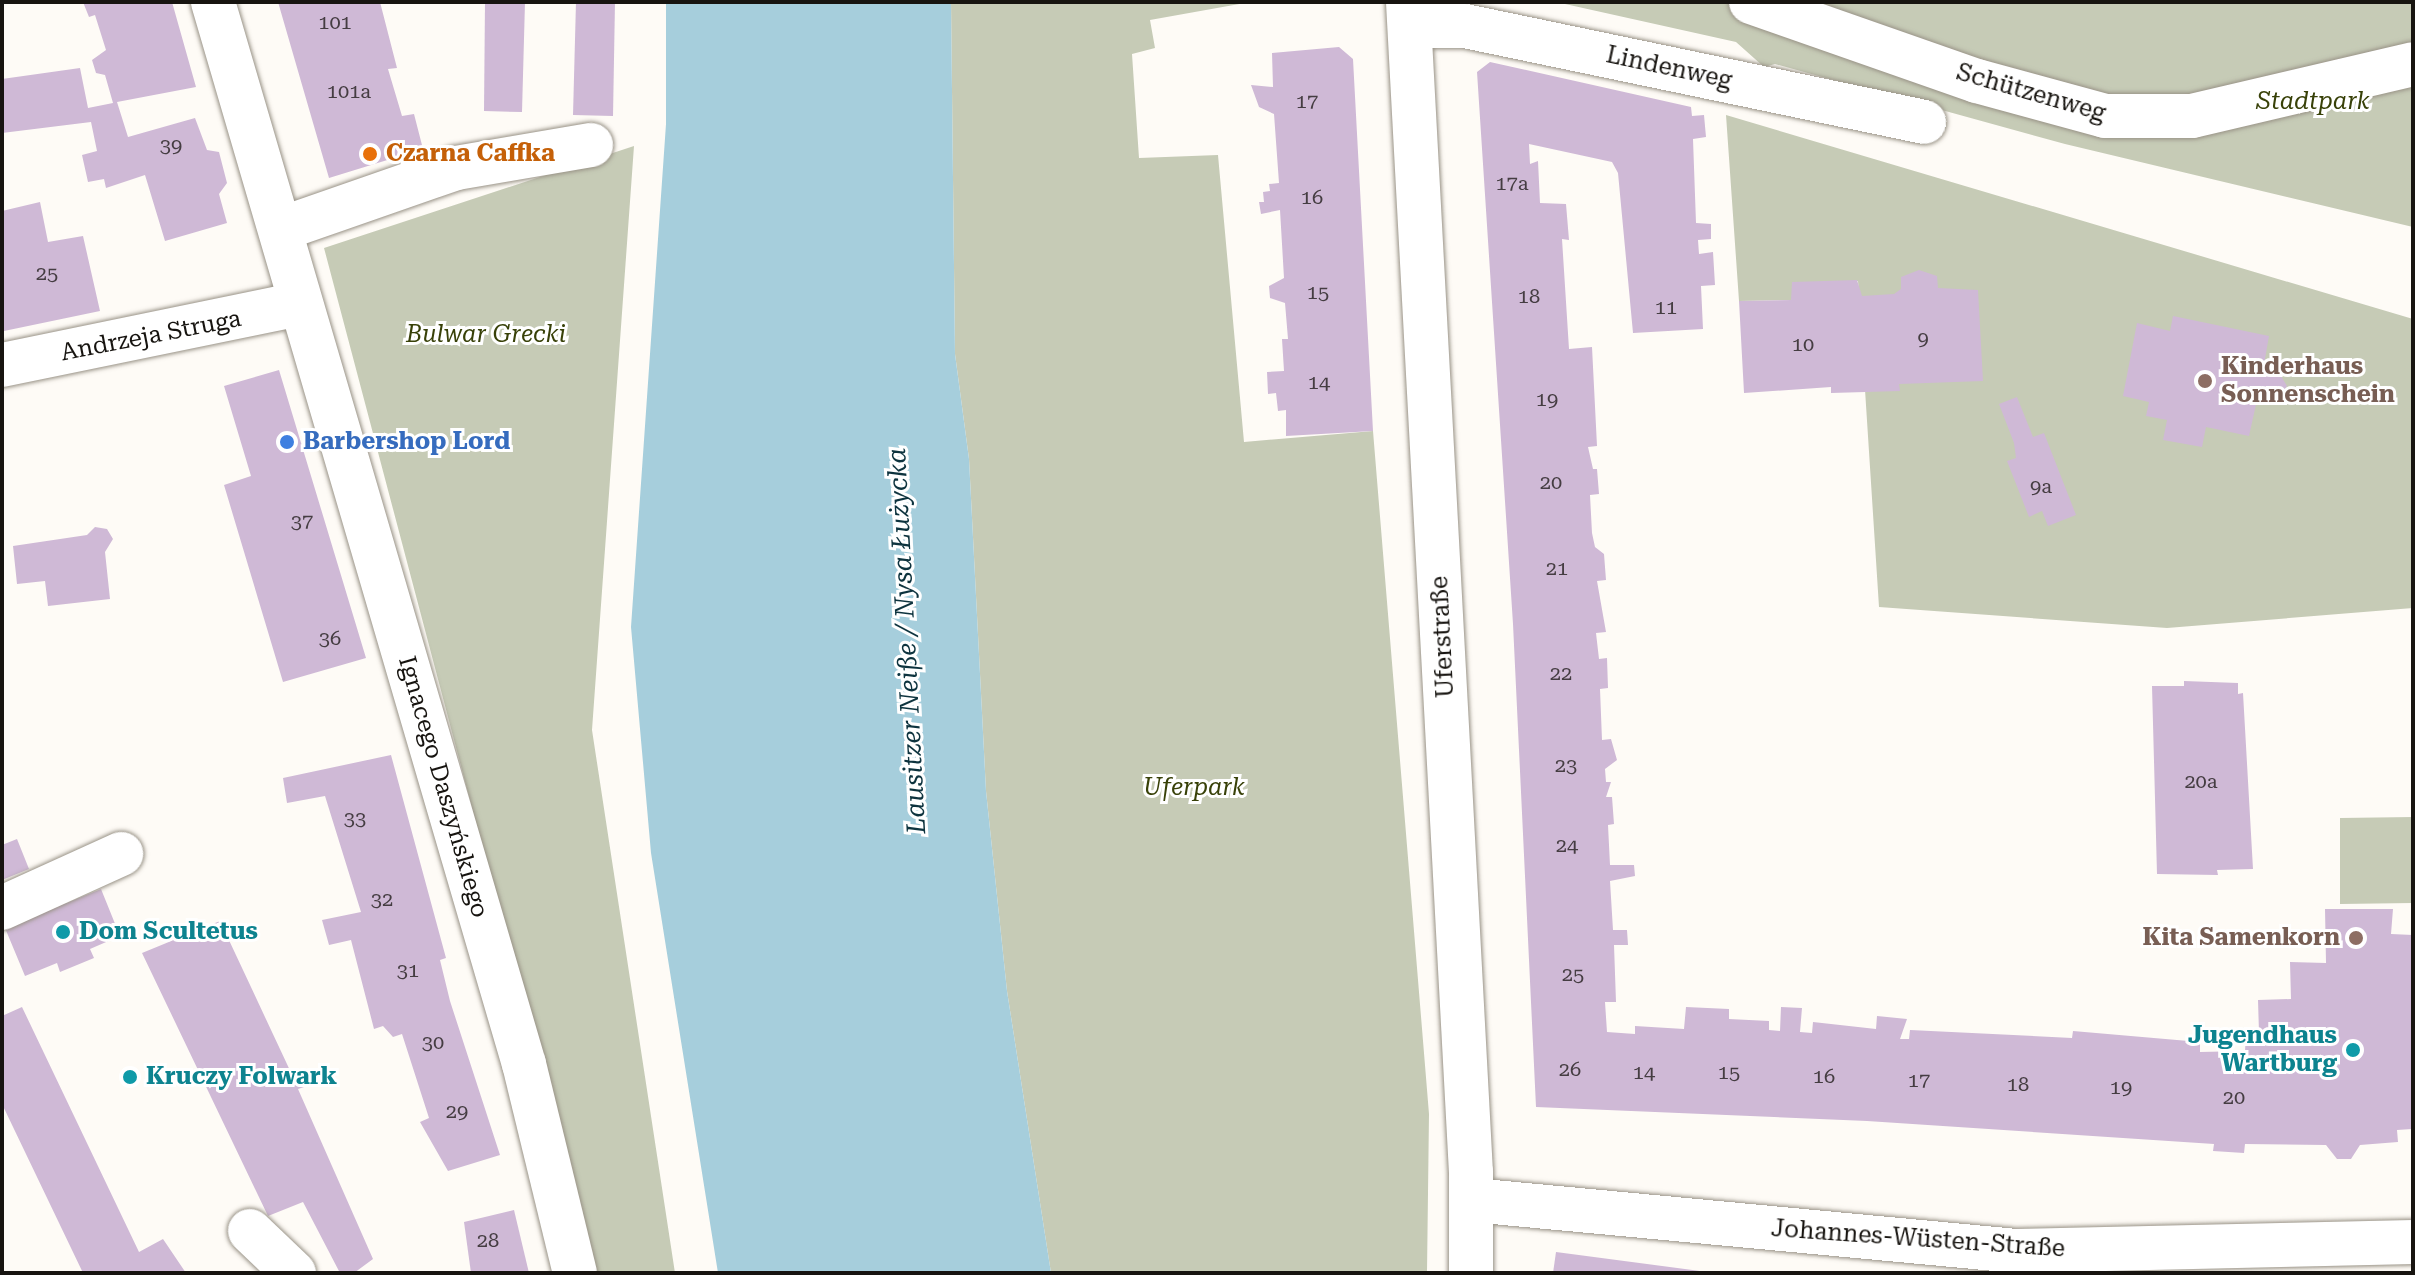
<!DOCTYPE html>
<meta charset="utf-8">
<style>
body{margin:0}
#map{position:relative;width:2415px;height:1275px;overflow:hidden;background:#fefbf6;font-family:"Roboto Serif",serif}
div>[style]{position:absolute}
[style*='--x']{left:calc(var(--x)*1px);top:calc(var(--y)*1px);width:calc(var(--w)*1px);rotate:calc(var(--a)*1deg)}
.green>*{inset:0;background:#c6cbb6}
.water>*{inset:0;background:#a6cedc}
.building>*{inset:0;background:#cfb9d6}
.roads{filter:drop-shadow(0 0 2px #999387) drop-shadow(0 0 2px #999387)}
.minor>*{height:44px;margin:-22px;padding:0 22px;transform-origin:22px;border-radius:22px;background:#fff}
.dots>*{width:22px;height:22px;translate:-50% -50%;box-sizing:border-box;border:4px solid #fff;border-radius:50%}
span{translate:-50% -50%;white-space:nowrap;text-align:center;line-height:1.15;-webkit-text-stroke:6px #fff;paint-order:stroke}
.number-label{font-size:20px;color:#453d42}
.number-label span{-webkit-text-stroke-width:0}
.street-label{font-size:24px;color:#171410}
.park-label{font-size:24px;color:#384108;font-style:italic}
.food-label{font-size:24px;color:#c56008;font-weight:700}
.left{translate:0 -50%;text-align:left}
.education-label{font-size:24px;color:#785e54;font-weight:700}
.right{translate:-100% -50%;text-align:right}
.shop-label{font-size:24px;color:#366cbe;font-weight:700}
.culture-label{font-size:24px;color:#0d838f;font-weight:700}
.water-label{font-size:26px;color:#0d333e;font-style:italic}
.frame{position:absolute;inset:0;border:4px solid #171410;pointer-events:none}
</style>
<div id="map">
<div class="green">
<div style="clip-path:polygon(951px 2px,1308px 2px,1245px 3px,1150px 20px,1155px 48px,1132px 54px,1139px 158px,1218px 155px,1244px 442px,1373px 431px,1429px 1114px,1427px 1273px,1051px 1273px,1007px 991px,986px 791px,969px 459px,955px 354px)"></div>
<div style="clip-path:polygon(1556px 2px,2413px 2px,2413px 227px,2065px 144px,1775px 64px,1764px 67px,1736px 42px)"></div>
<div style="clip-path:polygon(1726px 115px,2413px 319px,2413px 608px,2167px 628px,1879px 607px,1858px 281px,1791px 300px,1739px 301px)"></div>
<div style="clip-path:polygon(634px 146px,592px 730px,675px 1273px,595px 1273px,324px 248px)"></div>
<div style="clip-path:polygon(2413px 817px,2413px 903px,2340px 904px,2340px 818px)"></div>
</div>
<div class="water">
<div style="clip-path:polygon(666px 2px,951px 2px,955px 354px,969px 459px,986px 791px,1007px 991px,1051px 1273px,718px 1273px,651px 853px,631px 627px,666px 124px)"></div>
</div>
<div class="building">
<div style="clip-path:polygon(83px 2px,172px 2px,196px 87px,117px 102px,128px 137px,195px 118px,207px 150px,219px 152px,227px 183px,219px 194px,227px 223px,165px 241px,145px 175px,106px 188px,104px 179px,88px 182px,82px 155px,97px 151px,91px 122px,2px 133px,2px 79px,80px 68px,88px 108px,113px 103px,105px 75px,96px 73px,92px 60px,106px 50px,95px 15px,89px 17px)"></div>
<div style="clip-path:polygon(278px 2px,380px 2px,397px 68px,388px 69px,402px 116px,414px 114px,423px 149px,329px 178px)"></div>
<div style="clip-path:polygon(485px 2px,525px 2px,522px 112px,484px 111px)"></div>
<div style="clip-path:polygon(576px 2px,615px 2px,613px 116px,573px 115px)"></div>
<div style="clip-path:polygon(1339px 47px,1353px 59px,1373px 431px,1286px 436px,1286px 410px,1278px 411px,1276px 393px,1268px 394px,1267px 372px,1284px 371px,1282px 339px,1288px 339px,1285px 303px,1270px 298px,1269px 286px,1284px 278px,1280px 210px,1261px 214px,1259px 202px,1264px 202px,1263px 192px,1270px 191px,1269px 184px,1279px 183px,1274px 114px,1259px 107px,1251px 85px,1273px 87px,1272px 53px)"></div>
<div style="clip-path:polygon(1490px 62px,1691px 107px,1692px 116px,1704px 115px,1706px 137px,1693px 139px,1696px 223px,1711px 224px,1711px 239px,1698px 240px,1699px 254px,1713px 252px,1715px 285px,1701px 286px,1703px 329px,1633px 333px,1618px 173px,1612px 162px,1529px 144px,1530px 164px,1538px 161px,1540px 203px,1566px 204px,1569px 240px,1562px 239px,1569px 349px,1592px 347px,1597px 446px,1588px 447px,1593px 469px,1597px 469px,1599px 494px,1590px 495px,1592px 533px,1595px 547px,1604px 554px,1606px 580px,1597px 581px,1606px 632px,1596px 633px,1599px 659px,1607px 658px,1608px 688px,1600px 689px,1602px 740px,1611px 739px,1617px 760px,1605px 769px,1606px 782px,1611px 782px,1606px 797px,1612px 797px,1614px 824px,1608px 825px,1610px 865px,1634px 865px,1635px 876px,1610px 881px,1613px 930px,1627px 930px,1628px 945px,1614px 945px,1616px 1002px,1605px 1002px,1607px 1032px,1635px 1034px,1635px 1026px,1684px 1029px,1686px 1007px,1729px 1009px,1729px 1019px,1769px 1021px,1769px 1030px,1780px 1031px,1781px 1007px,1802px 1008px,1800px 1032px,1812px 1033px,1813px 1022px,1876px 1029px,1877px 1016px,1907px 1019px,1900px 1039px,1909px 1039px,1910px 1030px,2072px 1038px,2073px 1031px,2200px 1042px,2200px 1052px,2245px 1051px,2246px 1033px,2259px 1033px,2258px 1000px,2291px 999px,2290px 962px,2326px 963px,2325px 909px,2393px 909px,2391px 934px,2413px 935px,2412px 1129px,2397px 1130px,2398px 1142px,2360px 1145px,2351px 1159px,2337px 1159px,2326px 1145px,2245px 1144px,2244px 1153px,2213px 1151px,2214px 1144px,1867px 1121px,1536px 1107px,1513px 624px,1477px 72px)"></div>
<div style="clip-path:polygon(40px 202px,48px 242px,83px 236px,100px 311px,4px 331px,2px 211px)"></div>
<div style="clip-path:polygon(1919px 270px,1937px 276px,1938px 288px,1978px 290px,1983px 381px,1899px 384px,1900px 391px,1831px 393px,1831px 387px,1744px 393px,1739px 301px,1791px 300px,1792px 282px,1857px 280px,1862px 296px,1894px 294px,1901px 289px,1901px 277px)"></div>
<div style="clip-path:polygon(2173px 316px,2269px 336px,2263px 370px,2281px 376px,2287px 386px,2274px 403px,2257px 400px,2249px 436px,2206px 427px,2202px 447px,2163px 440px,2167px 420px,2146px 416px,2149px 402px,2123px 396px,2137px 323px,2170px 331px)"></div>
<div style="clip-path:polygon(279px 370px,366px 658px,283px 682px,224px 485px,251px 476px,224px 386px)"></div>
<div style="clip-path:polygon(2017px 397px,2033px 437px,2044px 433px,2076px 515px,2048px 526px,2042px 511px,2029px 517px,2007px 461px,2016px 458px,2014px 443px,1999px 404px)"></div>
<div style="clip-path:polygon(95px 527px,107px 529px,113px 539px,105px 552px,110px 599px,48px 606px,45px 581px,17px 584px,13px 546px,87px 535px)"></div>
<div style="clip-path:polygon(2184px 681px,2238px 683px,2238px 694px,2243px 693px,2253px 869px,2217px 870px,2218px 875px,2157px 874px,2152px 686px,2184px 686px)"></div>
<div style="clip-path:polygon(391px 755px,446px 958px,440px 960px,450px 1001px,500px 1155px,448px 1171px,420px 1122px,429px 1118px,402px 1034px,393px 1037px,383px 1026px,374px 1029px,351px 940px,329px 945px,322px 920px,361px 912px,325px 796px,287px 803px,283px 778px)"></div>
<div style="clip-path:polygon(17px 839px,29px 869px,2px 880px,2px 845px)"></div>
<div style="clip-path:polygon(101px 889px,120px 936px,90px 949px,94px 958px,60px 972px,57px 963px,25px 976px,5px 928px)"></div>
<div style="clip-path:polygon(220px 921px,294px 1079px,300px 1077px,304px 1087px,298px 1089px,373px 1259px,354px 1273px,340px 1273px,303px 1202px,268px 1216px,142px 953px)"></div>
<div style="clip-path:polygon(22px 1007px,139px 1252px,163px 1239px,186px 1273px,83px 1273px,2px 1104px,2px 1016px)"></div>
<div style="clip-path:polygon(514px 1210px,529px 1273px,471px 1273px,464px 1222px)"></div>
<div style="clip-path:polygon(1556px 1252px,1700px 1271px,1700px 1273px,1553px 1273px)"></div>
</div>
<div class="roads">
<div class="minor">
<div style="--x:213;--y:2;--w:1107;--a:73.68"></div>
<div style="--x:524;--y:1064;--w:215;--a:76.3"></div>
<div style="--x:1408;--y:2;--w:1172;--a:86.92"></div>
<div style="--x:1471;--y:1172;--w:101;--a:90"></div>
<div style="--x:1751;--y:2;--w:239;--a:19.3"></div>
<div style="--x:1977;--y:81;--w:133;--a:15.3"></div>
<div style="--x:2105;--y:116;--w:87;--a:0"></div>
<div style="--x:2192;--y:116;--w:227;--a:-13.2"></div>
<div style="--x:1412;--y:26;--w:53;--a:0"></div>
<div style="--x:1465;--y:26;--w:469;--a:11.8"></div>
<div style="--x:281;--y:229;--w:185;--a:-19.2"></div>
<div style="--x:456;--y:168;--w:137;--a:-9.7"></div>
<div style="--x:2;--y:365;--w:303;--a:-11.6"></div>
<div style="--x:2;--y:908;--w:131;--a:-24.4"></div>
<div style="--x:1472;--y:1200;--w:547;--a:5.35"></div>
<div style="--x:2017;--y:1251;--w:396;--a:-1.3"></div>
<div style="--x:250;--y:1231;--w:61;--a:43.7"></div>
</div>
</div>
<div class="dots">
<div style="left:370px;top:154px;background:#e8710a"></div>
<div style="left:2205px;top:381px;background:#8d6e63"></div>
<div style="left:287px;top:442px;background:#3f7fe0"></div>
<div style="left:63px;top:932px;background:#0f9aa8"></div>
<div style="left:2356px;top:938px;background:#8d6e63"></div>
<div style="left:2353px;top:1050px;background:#0f9aa8"></div>
<div style="left:130px;top:1077px;background:#0f9aa8"></div>
</div>
<div class="number-label">
<span style="left:335px;top:22px">101</span>
<span style="left:349px;top:91px">101a</span>
<span style="left:1307px;top:101px">17</span>
<span style="left:171px;top:145px">39</span>
<span style="left:1512px;top:183px">17a</span>
<span style="left:1312px;top:197px">16</span>
<span style="left:47px;top:273px">25</span>
<span style="left:1318px;top:292px">15</span>
<span style="left:1529px;top:296px">18</span>
<span style="left:1666px;top:307px">11</span>
<span style="left:1923px;top:338px">9</span>
<span style="left:1803px;top:344px">10</span>
<span style="left:1319px;top:382px">14</span>
<span style="left:1547px;top:399px">19</span>
<span style="left:1551px;top:482px">20</span>
<span style="left:2041px;top:486px">9a</span>
<span style="left:302px;top:521px">37</span>
<span style="left:1557px;top:568px">21</span>
<span style="left:330px;top:638px">36</span>
<span style="left:1561px;top:673px">22</span>
<span style="left:1566px;top:765px">23</span>
<span style="left:2201px;top:781px">20a</span>
<span style="left:355px;top:818px">33</span>
<span style="left:1567px;top:845px">24</span>
<span style="left:382px;top:899px">32</span>
<span style="left:408px;top:970px">31</span>
<span style="left:1573px;top:974px">25</span>
<span style="left:433px;top:1042px">30</span>
<span style="left:1570px;top:1069px">26</span>
<span style="left:1644px;top:1072px">14</span>
<span style="left:1729px;top:1072px">15</span>
<span style="left:1824px;top:1076px">16</span>
<span style="left:1919px;top:1080px">17</span>
<span style="left:2018px;top:1084px">18</span>
<span style="left:2121px;top:1087px">19</span>
<span style="left:2234px;top:1097px">20</span>
<span style="left:457px;top:1111px">29</span>
<span style="left:488px;top:1240px">28</span>
</div>
<div class="street-label">
<span style="left:1669px;top:68px;rotate:12deg">Lindenweg</span>
<span style="left:2031px;top:93px;rotate:16deg">Schützenweg</span>
<span style="left:151px;top:336px;rotate:-11deg">Andrzeja Struga</span>
<span style="left:1443px;top:637px;rotate:-93deg">Uferstraße</span>
<span style="left:443px;top:787px;rotate:74deg">Ignacego Daszyńskiego</span>
<span style="left:1918px;top:1239px;rotate:4deg">Johannes-Wüsten-Straße</span>
</div>
<div class="park-label">
<span style="left:2313px;top:102px">Stadtpark</span>
<span style="left:486px;top:335px">Bulwar Grecki</span>
<span style="left:1194px;top:788px">Uferpark</span>
</div>
<div class="food-label">
<span class="left" style="left:386px;top:154px">Czarna Caffka</span>
</div>
<div class="education-label">
<span class="left" style="left:2221px;top:381px">Kinderhaus<br>Sonnenschein</span>
<span class="right" style="left:2340px;top:938px">Kita Samenkorn</span>
</div>
<div class="shop-label">
<span class="left" style="left:303px;top:442px">Barbershop Lord</span>
</div>
<div class="culture-label">
<span class="left" style="left:79px;top:932px">Dom Scultetus</span>
<span class="right" style="left:2337px;top:1050px">Jugendhaus<br>Wartburg</span>
<span class="left" style="left:146px;top:1077px">Kruczy Folwark</span>
</div>
<div class="water-label">
<span style="left:907px;top:641px;rotate:-93deg">Lausitzer Neiße / Nysa Łużycka</span>
</div>
<div class="frame"></div>
</div>
